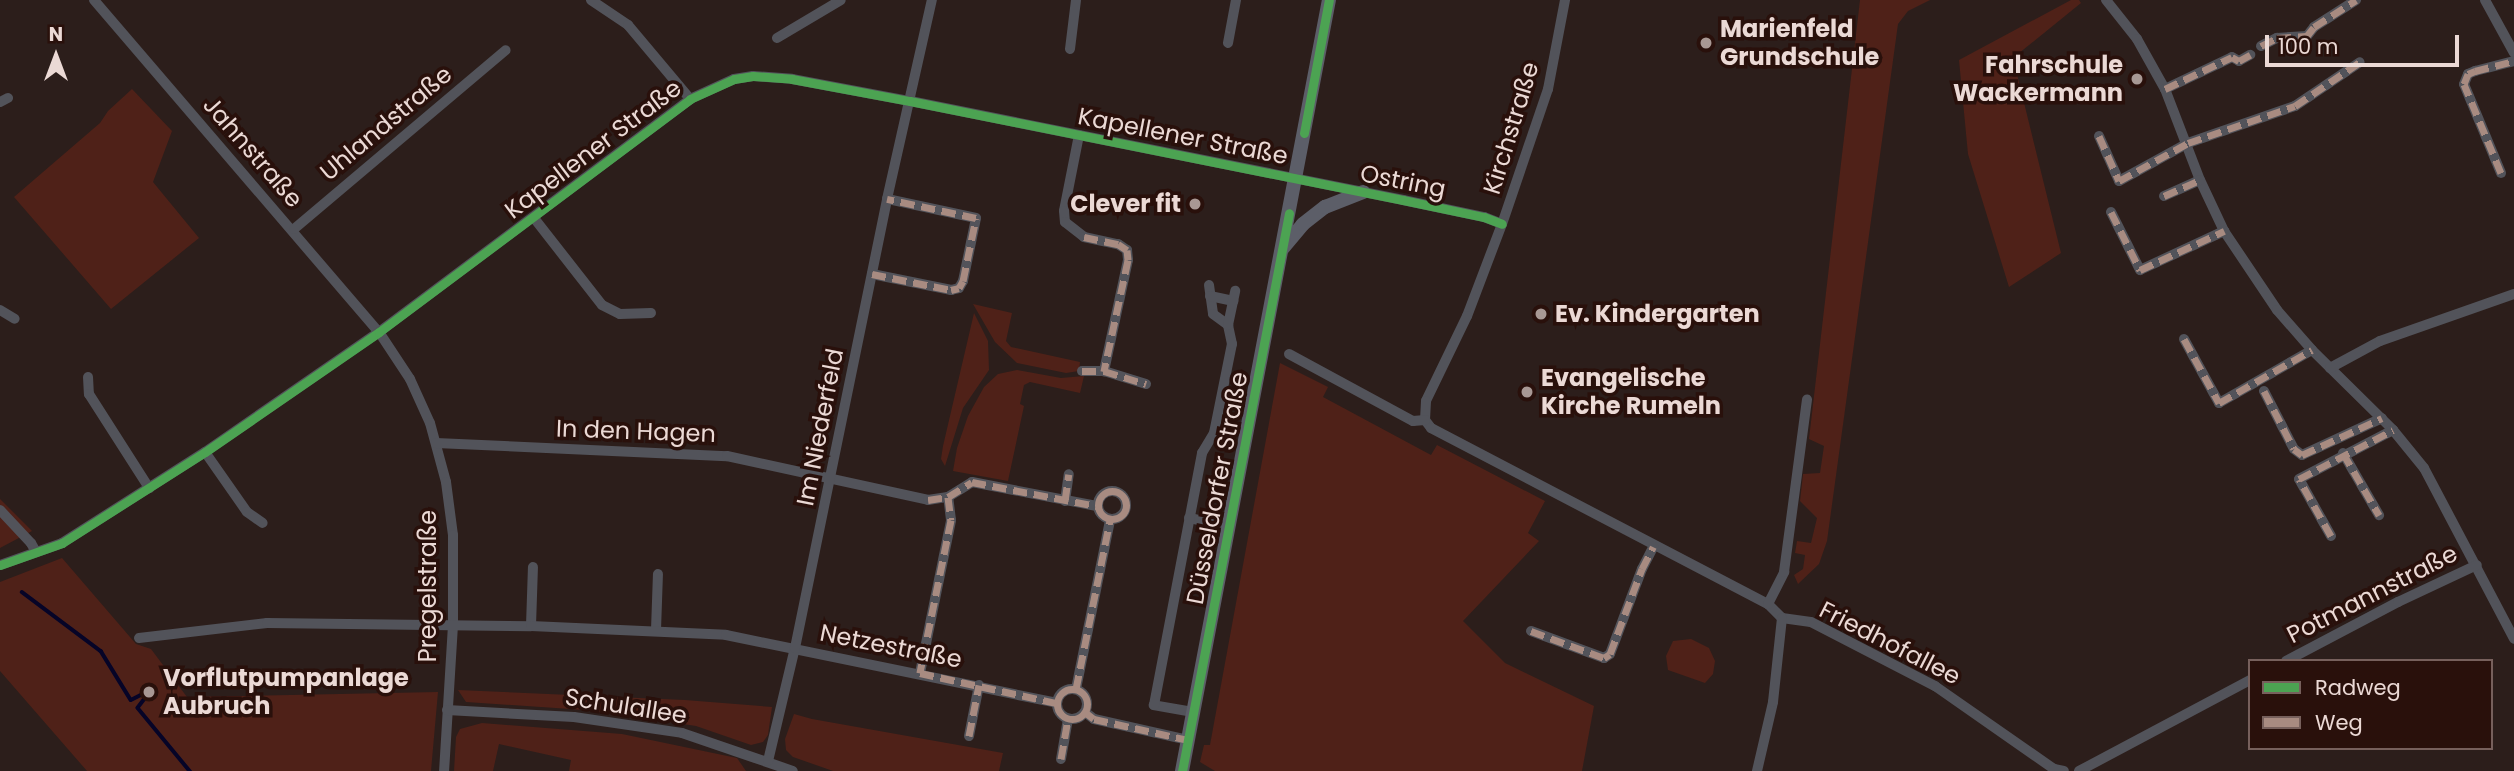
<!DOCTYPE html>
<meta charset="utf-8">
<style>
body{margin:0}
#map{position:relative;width:2514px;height:771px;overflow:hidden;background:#2c1e1b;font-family:Poppins,sans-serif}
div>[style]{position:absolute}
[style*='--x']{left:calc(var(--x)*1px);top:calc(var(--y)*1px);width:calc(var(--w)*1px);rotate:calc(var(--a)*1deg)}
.green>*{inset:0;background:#4f2118}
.stream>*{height:3.5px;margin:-1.75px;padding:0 1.75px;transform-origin:1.75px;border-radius:1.75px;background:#060427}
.street>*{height:10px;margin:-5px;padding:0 5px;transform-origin:5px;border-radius:5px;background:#52535a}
.street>.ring{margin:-5px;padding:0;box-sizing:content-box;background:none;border:10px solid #52535a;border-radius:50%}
.secondary>*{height:14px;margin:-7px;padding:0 7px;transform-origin:7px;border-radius:7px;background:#5c5e68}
.quiet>*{height:7px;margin-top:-3.5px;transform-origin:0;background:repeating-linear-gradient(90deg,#a88b81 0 14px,transparent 0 21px)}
.quiet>.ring{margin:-3.5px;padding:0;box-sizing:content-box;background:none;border:7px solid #a88b81;border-radius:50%}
.cycleway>*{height:9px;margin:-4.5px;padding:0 4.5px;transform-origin:4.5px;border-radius:4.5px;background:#4ca352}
.dots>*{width:19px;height:19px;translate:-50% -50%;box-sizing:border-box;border:4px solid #29100b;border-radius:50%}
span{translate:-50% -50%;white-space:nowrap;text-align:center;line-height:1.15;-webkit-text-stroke:7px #29100b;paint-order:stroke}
.poi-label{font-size:24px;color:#ebd9d5;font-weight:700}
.left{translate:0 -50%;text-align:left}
.right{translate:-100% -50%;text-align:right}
.street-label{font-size:24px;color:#ebd9d5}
.legend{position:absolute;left:2248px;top:659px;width:245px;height:91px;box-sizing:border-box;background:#29100b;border:2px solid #77605c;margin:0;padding:9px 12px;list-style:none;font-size:21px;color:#ebd9d5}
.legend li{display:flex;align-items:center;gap:14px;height:35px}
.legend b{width:35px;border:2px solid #77605c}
.north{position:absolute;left:21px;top:21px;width:70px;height:70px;-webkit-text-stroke:5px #29100b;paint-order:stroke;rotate:0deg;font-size:19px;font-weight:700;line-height:28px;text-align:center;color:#ebd9d5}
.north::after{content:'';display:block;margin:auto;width:24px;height:32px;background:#ebd9d5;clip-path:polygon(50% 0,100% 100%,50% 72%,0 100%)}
.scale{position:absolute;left:2265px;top:35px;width:194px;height:32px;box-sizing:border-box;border:4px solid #ebd9d5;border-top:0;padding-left:9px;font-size:21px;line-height:24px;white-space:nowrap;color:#ebd9d5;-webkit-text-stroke:5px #29100b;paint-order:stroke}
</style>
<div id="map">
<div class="green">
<div style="clip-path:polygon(1860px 0,1930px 0,1908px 11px,1898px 24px,1827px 541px,1819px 564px,1798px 584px,1794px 575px,1803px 569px,1805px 555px,1795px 553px,1797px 541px,1811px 543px,1817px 518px,1800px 501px,1803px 474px,1820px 473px,1824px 446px,1809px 439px)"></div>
<div style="clip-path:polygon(2071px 0,2079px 0,2081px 3px,2013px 58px,2061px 253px,2009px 287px,1968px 154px,1959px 60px)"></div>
<div style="clip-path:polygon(132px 89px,172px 131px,153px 182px,199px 238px,111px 309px,14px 197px,100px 123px,108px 111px)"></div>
<div style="clip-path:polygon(973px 304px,1012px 313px,1006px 341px,1011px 347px,1080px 362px,1079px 371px,1066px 373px,1017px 363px,995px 342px)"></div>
<div style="clip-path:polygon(974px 313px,988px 341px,989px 370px,963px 408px,945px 466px,941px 459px,943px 446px)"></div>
<div style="clip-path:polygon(1280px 363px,1328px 387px,1323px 397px,1431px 455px,1437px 445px,1545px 501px,1528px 533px,1539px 541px,1463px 621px,1505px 663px,1594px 706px,1582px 771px,1215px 771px,1200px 762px,1204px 745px,1210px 745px)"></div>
<div style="clip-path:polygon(1017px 370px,1061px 378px,1084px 376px,1080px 393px,1030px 382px,1024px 385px,1020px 404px,1024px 406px,1008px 481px,953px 471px,957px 448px,968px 416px,984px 387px,998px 374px)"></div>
<div style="clip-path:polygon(0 499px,32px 531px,0 548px)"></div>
<div style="clip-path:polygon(62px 558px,136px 644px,151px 649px,187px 697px,438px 692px,431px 771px,87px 771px,0 671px,0 582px)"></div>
<div style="clip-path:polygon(1691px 639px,1709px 648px,1715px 661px,1713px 674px,1705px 683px,1668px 670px,1666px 656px,1673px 641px)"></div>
<div style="clip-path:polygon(458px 690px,685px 700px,772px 707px,768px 735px,763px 742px,751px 745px,696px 726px,636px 717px,585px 710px,466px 702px)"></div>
<div style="clip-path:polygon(794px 714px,812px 719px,1003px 753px,999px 771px,833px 771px,793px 757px,786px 750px,785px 739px)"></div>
<div style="clip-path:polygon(482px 723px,622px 734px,737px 758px,746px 771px,569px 771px,571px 760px,499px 744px,493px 771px,454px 771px,456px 737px,460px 729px)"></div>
</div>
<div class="stream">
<div style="--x:22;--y:592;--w:99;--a:36.8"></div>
<div style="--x:101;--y:651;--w:57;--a:58.5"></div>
<div style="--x:131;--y:700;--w:11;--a:-27"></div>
<div style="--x:145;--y:699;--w:11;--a:128"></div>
<div style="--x:138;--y:708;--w:82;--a:50.5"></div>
</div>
<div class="street">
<div style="--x:94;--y:0;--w:438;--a:49.4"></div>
<div style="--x:379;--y:332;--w:56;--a:56.6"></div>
<div style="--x:410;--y:379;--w:48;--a:65.6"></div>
<div style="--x:430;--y:423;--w:61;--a:74.8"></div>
<div style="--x:446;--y:482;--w:53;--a:82.5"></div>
<div style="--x:453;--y:535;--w:90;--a:90"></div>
<div style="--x:453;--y:625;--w:146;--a:93.5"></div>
<div style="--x:591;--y:0;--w:45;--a:34"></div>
<div style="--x:628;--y:25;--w:97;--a:50"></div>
<div style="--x:1565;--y:0;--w:91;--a:100.8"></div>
<div style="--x:1548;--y:89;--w:143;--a:108.8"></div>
<div style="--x:1502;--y:224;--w:98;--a:110.8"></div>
<div style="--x:1467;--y:316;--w:94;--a:115.8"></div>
<div style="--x:1426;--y:401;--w:19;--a:93"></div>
<div style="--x:1425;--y:420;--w:10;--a:53"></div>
<div style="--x:1431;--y:428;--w:380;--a:27.6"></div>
<div style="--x:1768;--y:604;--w:20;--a:45"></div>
<div style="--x:1782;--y:618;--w:29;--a:8"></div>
<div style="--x:1811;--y:622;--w:140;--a:27.3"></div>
<div style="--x:1935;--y:686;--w:145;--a:34.9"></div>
<div style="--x:2054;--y:769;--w:10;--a:11"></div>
<div style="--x:2106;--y:0;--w:50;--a:51.5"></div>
<div style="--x:2137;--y:39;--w:57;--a:60.8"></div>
<div style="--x:2165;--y:89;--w:97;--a:69"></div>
<div style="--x:2200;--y:180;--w:56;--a:64.8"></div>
<div style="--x:2224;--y:231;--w:95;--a:56.1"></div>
<div style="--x:2277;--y:310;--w:53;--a:48.8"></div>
<div style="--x:2312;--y:350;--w:114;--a:44.6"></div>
<div style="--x:2393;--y:430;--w:49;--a:50.8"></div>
<div style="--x:2424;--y:468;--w:193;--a:62.2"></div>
<div style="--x:2485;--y:0;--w:60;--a:61.3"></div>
<div style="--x:777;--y:38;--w:74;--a:-30.7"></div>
<div style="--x:1228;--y:43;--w:44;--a:-79.5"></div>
<div style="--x:2261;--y:46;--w:18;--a:-27"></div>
<div style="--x:2277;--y:38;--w:30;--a:-4"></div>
<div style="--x:2307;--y:36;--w:11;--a:-52"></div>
<div style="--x:2314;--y:27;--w:50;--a:-32.7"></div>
<div style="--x:1070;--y:49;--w:49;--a:-83"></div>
<div style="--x:2165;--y:89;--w:74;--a:-25.5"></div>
<div style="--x:2232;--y:57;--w:8;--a:30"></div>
<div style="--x:2239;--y:61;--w:13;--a:-29"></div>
<div style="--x:0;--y:102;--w:9;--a:-27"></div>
<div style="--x:1079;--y:135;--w:77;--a:101.2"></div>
<div style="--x:1064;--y:211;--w:11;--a:85"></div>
<div style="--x:1065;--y:222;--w:24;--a:38"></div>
<div style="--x:1084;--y:237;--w:35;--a:12"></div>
<div style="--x:1118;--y:244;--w:11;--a:34"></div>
<div style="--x:1127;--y:250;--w:10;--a:84"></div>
<div style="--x:1128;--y:260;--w:114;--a:102.2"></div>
<div style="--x:1104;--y:371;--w:44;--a:17.2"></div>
<div style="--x:2099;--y:136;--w:49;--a:66"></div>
<div style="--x:2119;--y:181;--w:79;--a:-28.8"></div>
<div style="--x:2188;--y:143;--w:113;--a:-19.1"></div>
<div style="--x:2295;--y:106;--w:78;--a:-34.1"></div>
<div style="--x:2501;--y:173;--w:96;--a:-112.6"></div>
<div style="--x:2464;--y:84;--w:11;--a:-68"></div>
<div style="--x:2468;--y:74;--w:8;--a:-23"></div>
<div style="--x:2475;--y:71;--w:40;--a:-14.4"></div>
<div style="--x:2164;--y:196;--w:39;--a:-24"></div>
<div style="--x:2111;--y:212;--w:65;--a:63.4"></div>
<div style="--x:2140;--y:270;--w:93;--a:-24.9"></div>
<div style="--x:534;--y:218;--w:110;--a:52"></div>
<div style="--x:602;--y:305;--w:20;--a:27"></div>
<div style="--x:620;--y:314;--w:31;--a:-2"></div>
<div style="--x:294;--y:229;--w:277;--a:-40.2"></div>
<div style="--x:872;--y:274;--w:81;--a:11.4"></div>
<div style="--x:951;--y:290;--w:8;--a:-14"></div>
<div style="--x:959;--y:288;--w:8;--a:-60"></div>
<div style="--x:963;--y:281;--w:64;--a:-78.3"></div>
<div style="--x:976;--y:218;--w:91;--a:-167.9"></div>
<div style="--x:1209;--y:285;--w:29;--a:82"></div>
<div style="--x:1213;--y:314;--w:19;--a:36"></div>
<div style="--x:1210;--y:296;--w:24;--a:12"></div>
<div style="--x:0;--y:310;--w:17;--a:31"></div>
<div style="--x:2184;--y:339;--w:73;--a:61.3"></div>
<div style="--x:2219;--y:403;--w:107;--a:-29.7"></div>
<div style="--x:1289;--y:354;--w:141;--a:28.4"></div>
<div style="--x:1413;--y:421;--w:12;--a:-5"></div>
<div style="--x:2330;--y:368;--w:57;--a:-28.4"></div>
<div style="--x:2380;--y:341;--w:142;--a:-19.3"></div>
<div style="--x:1082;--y:371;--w:22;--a:0"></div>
<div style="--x:88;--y:377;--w:17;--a:87"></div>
<div style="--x:89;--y:394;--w:112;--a:57.4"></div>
<div style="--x:2264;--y:391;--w:65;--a:62.7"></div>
<div style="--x:2294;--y:449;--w:10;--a:37"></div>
<div style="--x:2302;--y:455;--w:88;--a:-24.8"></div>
<div style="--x:436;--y:443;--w:291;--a:2.6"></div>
<div style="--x:727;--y:456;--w:206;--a:12.3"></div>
<div style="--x:928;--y:500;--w:20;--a:-9"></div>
<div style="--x:948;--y:497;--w:28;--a:-32"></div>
<div style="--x:972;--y:482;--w:127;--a:10.9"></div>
<div style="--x:205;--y:452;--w:73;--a:55"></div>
<div style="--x:247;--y:512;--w:19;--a:35"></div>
<div style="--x:2343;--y:453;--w:72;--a:59.9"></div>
<div class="ring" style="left:1098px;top:491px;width:18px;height:18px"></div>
<div style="--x:1065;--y:501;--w:27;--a:-82"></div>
<div style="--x:0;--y:510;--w:45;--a:46.8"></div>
<div style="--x:31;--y:543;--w:10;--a:61"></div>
<div style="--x:1189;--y:518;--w:41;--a:11.3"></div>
<div style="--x:2331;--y:536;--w:65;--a:-119.3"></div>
<div style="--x:2299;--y:479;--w:106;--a:-27.5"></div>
<div style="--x:0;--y:565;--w:66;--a:-19.5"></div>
<div style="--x:62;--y:543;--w:169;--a:-32.5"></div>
<div style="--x:205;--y:452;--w:211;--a:-34.6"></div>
<div style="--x:379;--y:332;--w:389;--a:-36.8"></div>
<div style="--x:690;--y:99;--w:48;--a:-24.4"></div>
<div style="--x:734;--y:79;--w:19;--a:-9"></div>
<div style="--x:753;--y:76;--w:39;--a:4"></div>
<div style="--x:792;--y:79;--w:120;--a:10.6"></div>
<div style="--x:910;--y:101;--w:503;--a:11.35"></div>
<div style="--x:1403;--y:200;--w:83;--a:11.9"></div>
<div style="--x:1484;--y:217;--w:19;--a:21"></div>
<div style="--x:1768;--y:604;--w:36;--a:-63"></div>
<div style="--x:1784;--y:572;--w:174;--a:-82.4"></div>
<div style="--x:531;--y:626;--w:59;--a:-88.1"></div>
<div style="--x:656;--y:630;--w:56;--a:-88"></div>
<div style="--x:1531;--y:631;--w:78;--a:20.3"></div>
<div style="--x:1604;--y:658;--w:7;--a:-34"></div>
<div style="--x:1610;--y:654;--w:91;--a:-69.4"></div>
<div style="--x:1642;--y:569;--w:25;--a:-63"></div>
<div style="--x:139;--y:638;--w:129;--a:-6.7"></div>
<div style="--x:267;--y:623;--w:264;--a:0.7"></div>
<div style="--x:531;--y:626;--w:195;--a:2.6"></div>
<div style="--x:726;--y:635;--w:338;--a:11.6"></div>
<div style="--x:2286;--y:661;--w:127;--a:-27.8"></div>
<div style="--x:2398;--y:602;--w:87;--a:-25.1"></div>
<div style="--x:920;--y:673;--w:156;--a:-78.5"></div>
<div style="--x:951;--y:520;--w:23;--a:-97"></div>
<div class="ring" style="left:1057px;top:689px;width:20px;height:20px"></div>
<div style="--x:1076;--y:689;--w:172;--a:-78.6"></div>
<div style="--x:447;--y:710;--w:127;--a:3.2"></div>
<div style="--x:574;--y:717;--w:109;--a:8.4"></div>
<div style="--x:682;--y:733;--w:117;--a:18.9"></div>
<div style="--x:1085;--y:712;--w:11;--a:38"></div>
<div style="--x:1094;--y:719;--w:96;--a:12.6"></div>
<div style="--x:1193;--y:712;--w:40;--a:-170"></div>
<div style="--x:1154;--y:705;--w:257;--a:-79.2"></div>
<div style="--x:1202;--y:453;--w:23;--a:-59"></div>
<div style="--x:1214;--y:433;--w:91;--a:-78.6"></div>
<div style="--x:1232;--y:344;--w:19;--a:-102"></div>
<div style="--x:1228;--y:325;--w:35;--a:-78"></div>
<div style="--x:969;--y:736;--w:52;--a:-78.9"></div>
<div style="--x:1061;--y:759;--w:41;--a:-80.1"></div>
<div style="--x:768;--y:761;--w:116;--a:-76.6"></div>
<div style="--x:795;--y:648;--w:458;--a:-78.4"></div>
<div style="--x:887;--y:199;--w:204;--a:-77.3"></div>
<div style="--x:1757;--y:771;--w:71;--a:-76.9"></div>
<div style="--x:1773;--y:702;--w:84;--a:-83.9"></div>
<div style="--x:2079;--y:771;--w:194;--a:-28"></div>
</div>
<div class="secondary">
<div style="--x:1283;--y:248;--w:31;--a:-50"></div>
<div style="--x:1303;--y:224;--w:28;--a:-38"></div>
<div style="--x:1325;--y:207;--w:41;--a:-21.5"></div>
<div style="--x:1182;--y:771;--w:785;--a:-79.21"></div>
</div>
<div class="quiet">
<div style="--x:2261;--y:46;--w:18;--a:-27"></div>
<div style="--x:2277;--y:38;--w:30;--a:-4"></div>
<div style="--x:2307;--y:36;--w:11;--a:-52"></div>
<div style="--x:2314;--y:27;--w:50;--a:-32.7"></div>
<div style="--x:2165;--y:89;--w:74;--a:-25.5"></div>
<div style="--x:2232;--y:57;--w:8;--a:30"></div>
<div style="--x:2239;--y:61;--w:13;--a:-29"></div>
<div style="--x:2099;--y:136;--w:49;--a:66"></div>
<div style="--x:2119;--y:181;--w:79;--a:-28.8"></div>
<div style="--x:2188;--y:143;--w:113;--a:-19.1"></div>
<div style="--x:2295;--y:106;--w:78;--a:-34.1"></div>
<div style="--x:2501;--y:173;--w:96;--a:-112.6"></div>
<div style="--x:2464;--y:84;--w:11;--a:-68"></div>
<div style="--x:2468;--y:74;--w:8;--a:-23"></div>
<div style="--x:2475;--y:71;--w:40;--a:-14.4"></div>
<div style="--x:2164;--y:196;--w:39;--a:-24"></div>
<div style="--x:2111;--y:212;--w:65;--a:63.4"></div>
<div style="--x:2140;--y:270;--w:93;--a:-24.9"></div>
<div style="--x:1084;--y:237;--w:35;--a:12"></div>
<div style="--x:1118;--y:244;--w:11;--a:34"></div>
<div style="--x:1127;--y:250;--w:10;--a:84"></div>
<div style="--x:1128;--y:260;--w:114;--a:102.2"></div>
<div style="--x:1104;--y:371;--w:44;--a:17.2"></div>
<div style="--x:872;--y:274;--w:81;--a:11.4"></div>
<div style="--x:951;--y:290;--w:8;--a:-14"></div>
<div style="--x:959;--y:288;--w:8;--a:-60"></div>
<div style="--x:963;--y:281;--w:64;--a:-78.3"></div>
<div style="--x:976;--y:218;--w:91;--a:-167.9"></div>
<div style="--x:2184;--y:339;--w:73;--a:61.3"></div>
<div style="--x:2219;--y:403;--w:107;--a:-29.7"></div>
<div style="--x:1082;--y:371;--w:22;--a:0"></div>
<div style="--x:2264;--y:391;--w:65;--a:62.7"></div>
<div style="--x:2294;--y:449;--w:10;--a:37"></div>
<div style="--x:2302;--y:455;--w:88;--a:-24.8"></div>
<div style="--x:2343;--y:453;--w:72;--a:59.9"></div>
<div class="ring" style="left:1098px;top:491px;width:21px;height:21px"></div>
<div style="--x:948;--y:497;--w:23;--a:83"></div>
<div style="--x:951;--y:520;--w:156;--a:101.5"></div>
<div style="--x:920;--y:673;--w:140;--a:12.4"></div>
<div style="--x:928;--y:500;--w:20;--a:-9"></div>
<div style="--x:948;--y:497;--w:28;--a:-32"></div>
<div style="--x:972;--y:482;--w:127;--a:10.9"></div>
<div style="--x:1065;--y:501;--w:27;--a:-82"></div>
<div style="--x:2331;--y:536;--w:65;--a:-119.3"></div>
<div style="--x:2299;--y:479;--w:106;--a:-27.5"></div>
<div style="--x:1531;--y:631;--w:78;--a:20.3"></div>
<div style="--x:1604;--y:658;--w:7;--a:-34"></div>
<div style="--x:1610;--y:654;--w:91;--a:-69.4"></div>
<div style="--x:1642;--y:569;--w:25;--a:-63"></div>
<div class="ring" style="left:1057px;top:689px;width:23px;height:23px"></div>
<div style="--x:1076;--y:689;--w:172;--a:-78.6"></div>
<div style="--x:1085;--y:712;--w:11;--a:38"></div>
<div style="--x:1094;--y:719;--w:96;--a:12.6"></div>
<div style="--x:969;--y:736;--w:52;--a:-78.9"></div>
<div style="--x:1061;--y:759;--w:41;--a:-80.1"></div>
</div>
<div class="cycleway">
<div style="--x:1304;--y:133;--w:135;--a:-79.4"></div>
<div style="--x:0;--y:565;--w:66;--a:-19.5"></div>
<div style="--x:62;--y:543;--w:169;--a:-32.5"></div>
<div style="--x:205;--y:452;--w:211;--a:-34.6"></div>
<div style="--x:379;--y:332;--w:389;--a:-36.8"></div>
<div style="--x:690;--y:99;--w:48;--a:-24.4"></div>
<div style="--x:734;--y:79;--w:19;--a:-9"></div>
<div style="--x:753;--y:76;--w:39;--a:4"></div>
<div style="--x:792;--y:79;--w:120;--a:10.6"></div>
<div style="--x:910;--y:101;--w:503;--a:11.35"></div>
<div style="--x:1403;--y:200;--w:83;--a:11.9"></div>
<div style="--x:1484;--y:217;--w:19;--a:21"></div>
<div style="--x:1182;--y:771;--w:568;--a:-79.14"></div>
</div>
<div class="dots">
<div style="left:1706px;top:43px;background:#a89894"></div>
<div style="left:2137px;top:79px;background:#a89894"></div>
<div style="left:1195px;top:204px;background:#a89894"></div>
<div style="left:1541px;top:314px;background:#a89894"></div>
<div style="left:1527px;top:392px;background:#a89894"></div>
<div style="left:149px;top:692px;background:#a89894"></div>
</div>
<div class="poi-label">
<span class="left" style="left:1720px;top:43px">Marienfeld<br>Grundschule</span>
<span class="right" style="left:2123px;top:79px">Fahrschule<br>Wackermann</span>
<span class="right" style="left:1181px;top:204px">Clever fit</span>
<span class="left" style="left:1555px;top:314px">Ev. Kindergarten</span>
<span class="left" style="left:1541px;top:392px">Evangelische<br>Kirche Rumeln</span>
<span class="left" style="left:163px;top:692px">Vorflutpumpanlage<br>Aubruch</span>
</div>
<div class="street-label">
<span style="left:386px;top:123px;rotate:-40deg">Uhlandstraße</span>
<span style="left:1511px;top:128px;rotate:-73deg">Kirchstraße</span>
<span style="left:1183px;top:136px;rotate:11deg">Kapellener Straße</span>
<span style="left:593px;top:149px;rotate:-37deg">Kapellener Straße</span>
<span style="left:253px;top:152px;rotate:49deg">Jahnstraße</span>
<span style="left:1403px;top:181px;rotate:11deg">Ostring</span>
<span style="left:820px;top:427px;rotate:-79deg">Im Niederfeld</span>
<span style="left:636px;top:431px;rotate:2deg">In den Hagen</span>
<span style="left:1217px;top:488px;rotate:-79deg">Düsseldorfer Straße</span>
<span style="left:428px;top:586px;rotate:-90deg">Pregelstraße</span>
<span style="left:2372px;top:594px;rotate:-27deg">Potmannstraße</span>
<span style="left:1890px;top:643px;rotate:27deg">Friedhofallee</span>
<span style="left:891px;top:646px;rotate:11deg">Netzestraße</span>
<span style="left:626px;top:706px;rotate:9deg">Schulallee</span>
</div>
<ul class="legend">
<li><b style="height:9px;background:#4ca352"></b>Radweg</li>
<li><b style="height:9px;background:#a88b81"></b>Weg</li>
</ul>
<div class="north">N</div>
<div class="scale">100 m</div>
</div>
